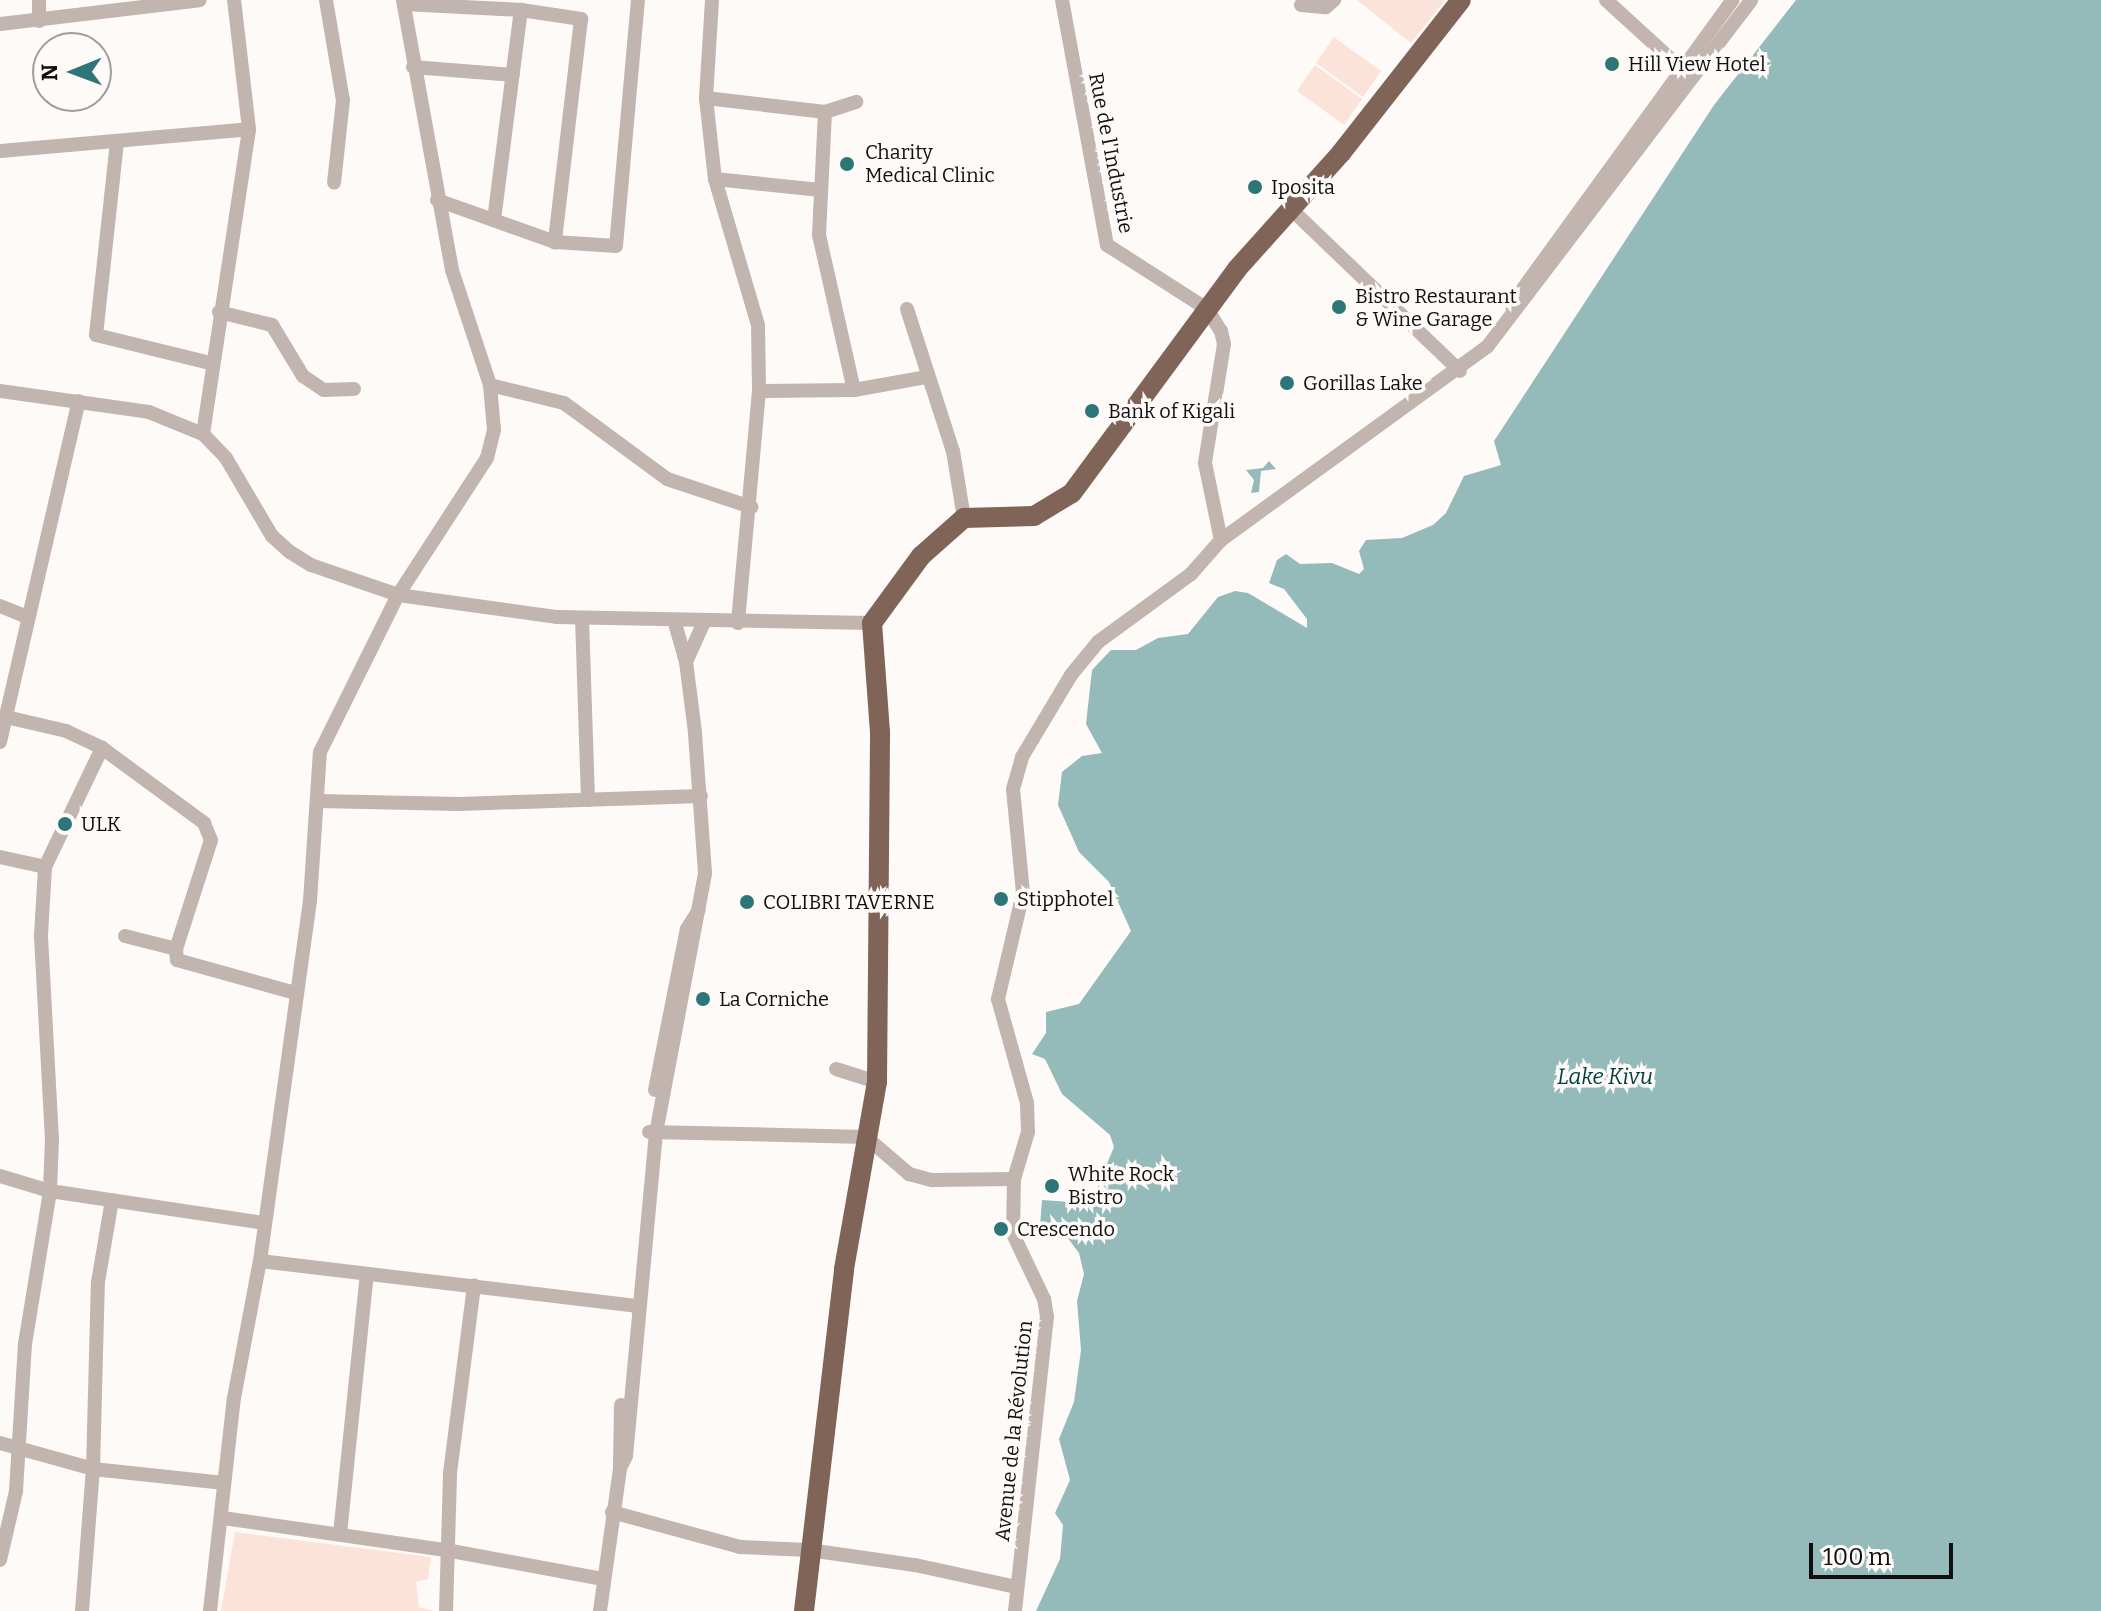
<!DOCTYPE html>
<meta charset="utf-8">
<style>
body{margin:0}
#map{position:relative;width:2101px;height:1611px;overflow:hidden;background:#fefaf8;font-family:Bitter,serif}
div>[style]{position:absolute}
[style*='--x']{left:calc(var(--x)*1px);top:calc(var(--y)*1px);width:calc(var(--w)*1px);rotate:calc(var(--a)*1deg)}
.green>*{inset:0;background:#fce3d9}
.water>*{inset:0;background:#94baba}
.minor>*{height:14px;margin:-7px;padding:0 7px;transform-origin:7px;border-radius:7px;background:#c2b4ae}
.highway>*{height:20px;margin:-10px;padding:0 10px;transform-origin:10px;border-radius:10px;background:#806458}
.dots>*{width:22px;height:22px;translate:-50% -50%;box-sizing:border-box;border:4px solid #fefaf8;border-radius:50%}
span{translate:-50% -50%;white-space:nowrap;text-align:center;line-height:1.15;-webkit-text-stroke:7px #fefaf8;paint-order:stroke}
.poi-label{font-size:20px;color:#110f0f}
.left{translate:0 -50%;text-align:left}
.street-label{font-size:20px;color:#110f0f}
.water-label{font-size:22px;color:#013f40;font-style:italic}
.north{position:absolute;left:32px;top:32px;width:80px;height:80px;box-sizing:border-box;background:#fefaf8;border:2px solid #9f9c9b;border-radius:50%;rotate:269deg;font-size:22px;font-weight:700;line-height:32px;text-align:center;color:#110f0f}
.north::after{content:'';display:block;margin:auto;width:28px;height:36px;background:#2c7677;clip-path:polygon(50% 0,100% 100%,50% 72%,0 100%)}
.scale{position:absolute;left:1809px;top:1543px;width:144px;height:36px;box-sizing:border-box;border:4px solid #110f0f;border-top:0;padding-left:10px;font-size:24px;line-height:28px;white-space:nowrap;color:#110f0f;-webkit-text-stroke:6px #fefaf8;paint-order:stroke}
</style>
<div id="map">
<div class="green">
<div style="clip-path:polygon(1357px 0,1445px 0,1411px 43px)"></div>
<div style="clip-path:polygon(1334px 37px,1381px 71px,1363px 97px,1316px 63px)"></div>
<div style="clip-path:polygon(1315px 65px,1362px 99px,1344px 125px,1297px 91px)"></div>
<div style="clip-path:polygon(235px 1532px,431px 1557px,428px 1579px,416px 1582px,419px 1607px,435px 1611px,221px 1611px)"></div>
</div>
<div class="water">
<div style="clip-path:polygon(1796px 0,2101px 0,2101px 1611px,1036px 1611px,1060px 1559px,1063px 1525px,1055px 1513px,1070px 1480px,1059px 1439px,1074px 1402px,1081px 1350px,1077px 1301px,1084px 1274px,1079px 1253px,1061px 1229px,1040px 1226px,1042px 1200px,1100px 1204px,1098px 1185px,1114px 1147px,1110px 1135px,1062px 1094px,1045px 1059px,1032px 1054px,1046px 1033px,1046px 1012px,1079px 1004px,1131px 931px,1109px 882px,1079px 852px,1058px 805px,1062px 772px,1082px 756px,1102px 753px,1086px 724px,1092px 670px,1111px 650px,1136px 650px,1158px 638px,1188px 634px,1218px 597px,1235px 591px,1248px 593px,1307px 628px,1307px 619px,1284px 589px,1269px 583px,1277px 560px,1286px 554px,1300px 564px,1332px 563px,1359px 574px,1364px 569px,1359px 551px,1366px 540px,1402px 538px,1433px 525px,1446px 513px,1464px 476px,1501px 465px,1494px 441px,1714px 105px)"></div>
<div style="clip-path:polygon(1269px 461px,1276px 469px,1261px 471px,1259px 492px,1251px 493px,1254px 480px,1246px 470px,1263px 468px)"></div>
</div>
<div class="minor">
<div style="--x:39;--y:0;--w:21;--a:90"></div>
<div style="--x:326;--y:0;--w:101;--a:80.4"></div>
<div style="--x:343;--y:100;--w:83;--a:96.2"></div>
<div style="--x:712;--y:0;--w:98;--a:93.5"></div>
<div style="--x:706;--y:98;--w:81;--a:83.7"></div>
<div style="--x:715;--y:179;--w:152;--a:73.6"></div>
<div style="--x:758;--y:325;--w:66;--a:89.1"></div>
<div style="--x:759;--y:391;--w:233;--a:95.2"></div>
<div style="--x:1062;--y:0;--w:249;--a:79.6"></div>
<div style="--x:1107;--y:245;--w:119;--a:32.6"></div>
<div style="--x:1207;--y:309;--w:26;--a:58"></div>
<div style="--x:1221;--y:331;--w:13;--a:77"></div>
<div style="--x:1224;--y:344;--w:121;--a:99.1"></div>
<div style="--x:1205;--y:463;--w:79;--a:78.3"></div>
<div style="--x:1606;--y:0;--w:111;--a:42.4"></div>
<div style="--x:404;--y:4;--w:117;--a:2.9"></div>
<div style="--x:521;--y:10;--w:61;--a:8.5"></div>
<div style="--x:581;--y:19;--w:225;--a:96.7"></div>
<div style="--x:1301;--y:5;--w:25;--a:5"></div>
<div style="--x:1326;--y:7;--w:11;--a:-41"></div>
<div style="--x:0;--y:24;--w:201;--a:-6.8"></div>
<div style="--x:413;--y:67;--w:100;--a:4.6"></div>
<div style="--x:706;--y:98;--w:120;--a:6.7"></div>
<div style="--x:825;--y:112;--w:33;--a:-18"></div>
<div style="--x:825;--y:112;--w:123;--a:92.8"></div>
<div style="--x:819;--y:235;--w:159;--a:77.3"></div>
<div style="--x:117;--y:142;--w:194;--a:96.2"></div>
<div style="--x:96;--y:335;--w:117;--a:13.8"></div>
<div style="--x:0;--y:151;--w:250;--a:-5"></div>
<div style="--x:715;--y:179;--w:106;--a:6"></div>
<div style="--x:437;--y:200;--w:125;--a:19.6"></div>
<div style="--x:555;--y:242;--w:61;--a:3.8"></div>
<div style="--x:616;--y:246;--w:247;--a:-84.9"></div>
<div style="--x:1291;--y:209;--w:234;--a:43.8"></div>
<div style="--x:494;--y:220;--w:212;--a:-82.7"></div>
<div style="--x:1511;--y:305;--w:377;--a:-54"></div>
<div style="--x:907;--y:309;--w:149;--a:72.1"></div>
<div style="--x:953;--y:451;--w:68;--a:80.7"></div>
<div style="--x:219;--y:312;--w:55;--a:13.8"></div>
<div style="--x:272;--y:325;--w:60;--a:58.7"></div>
<div style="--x:303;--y:376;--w:25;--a:34"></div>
<div style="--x:324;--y:390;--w:30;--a:-2"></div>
<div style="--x:490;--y:385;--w:76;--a:13.7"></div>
<div style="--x:564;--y:403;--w:128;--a:36.4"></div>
<div style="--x:667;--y:479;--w:89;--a:18.4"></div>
<div style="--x:0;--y:391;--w:150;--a:8"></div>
<div style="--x:149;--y:412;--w:58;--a:22.2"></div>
<div style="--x:203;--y:434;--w:33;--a:46"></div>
<div style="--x:226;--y:458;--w:91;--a:59.5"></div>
<div style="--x:272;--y:536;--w:24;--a:42"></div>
<div style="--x:290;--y:552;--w:25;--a:32"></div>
<div style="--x:311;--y:565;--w:92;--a:19"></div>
<div style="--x:398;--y:595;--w:161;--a:7.9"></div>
<div style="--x:557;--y:617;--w:315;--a:1.1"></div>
<div style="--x:759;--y:391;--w:95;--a:-0.6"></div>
<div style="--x:854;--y:390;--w:73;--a:-10.2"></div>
<div style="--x:203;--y:434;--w:308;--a:-81.4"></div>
<div style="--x:249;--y:129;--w:130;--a:-96.6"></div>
<div style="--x:0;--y:606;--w:27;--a:22"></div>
<div style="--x:582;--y:618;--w:182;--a:88.1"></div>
<div style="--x:686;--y:662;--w:44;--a:-65.8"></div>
<div style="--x:6;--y:717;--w:62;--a:13.1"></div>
<div style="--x:66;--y:731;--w:40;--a:25"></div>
<div style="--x:102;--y:748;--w:127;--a:36.3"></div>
<div style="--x:204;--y:823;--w:18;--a:68"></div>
<div style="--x:211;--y:840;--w:114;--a:107.8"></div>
<div style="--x:176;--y:949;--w:11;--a:85"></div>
<div style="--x:177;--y:960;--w:123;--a:15.6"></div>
<div style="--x:0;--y:742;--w:350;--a:-77"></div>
<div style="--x:318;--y:801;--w:141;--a:1.2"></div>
<div style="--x:459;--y:804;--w:242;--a:-1.9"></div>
<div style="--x:0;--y:857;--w:46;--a:12.5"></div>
<div style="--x:125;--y:936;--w:53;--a:14.3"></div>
<div style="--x:836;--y:1069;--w:43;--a:17.6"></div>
<div style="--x:655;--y:1090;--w:164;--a:-78.8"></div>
<div style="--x:687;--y:929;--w:22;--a:-58"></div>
<div style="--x:649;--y:1132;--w:217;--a:1.3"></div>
<div style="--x:866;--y:1137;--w:57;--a:40.7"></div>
<div style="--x:909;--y:1174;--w:24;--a:15"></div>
<div style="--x:932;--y:1180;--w:82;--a:-0.7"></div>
<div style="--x:0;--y:1176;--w:52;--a:16.7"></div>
<div style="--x:50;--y:1191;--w:216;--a:8.5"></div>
<div style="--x:260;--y:1261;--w:381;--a:6.8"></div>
<div style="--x:0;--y:1443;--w:97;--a:15.6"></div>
<div style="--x:93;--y:1469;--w:132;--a:6.1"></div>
<div style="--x:620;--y:1468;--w:63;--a:-89.1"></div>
<div style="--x:612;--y:1512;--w:133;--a:15.3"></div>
<div style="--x:740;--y:1547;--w:69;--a:2.5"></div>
<div style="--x:809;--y:1550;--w:107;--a:8.1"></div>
<div style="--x:915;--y:1565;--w:103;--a:12.3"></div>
<div style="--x:223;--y:1518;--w:225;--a:8.2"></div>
<div style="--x:446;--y:1550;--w:160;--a:10.5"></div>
<div style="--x:340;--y:1534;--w:261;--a:-84.1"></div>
<div style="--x:0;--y:1560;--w:71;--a:-76.9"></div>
<div style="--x:16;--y:1491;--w:147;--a:-86.5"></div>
<div style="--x:25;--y:1344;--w:155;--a:-80.7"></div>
<div style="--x:50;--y:1191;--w:51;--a:-87.8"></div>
<div style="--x:52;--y:1140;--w:205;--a:-93.1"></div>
<div style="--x:41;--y:935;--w:68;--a:-86.6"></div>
<div style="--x:45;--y:867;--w:132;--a:-64.4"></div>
<div style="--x:82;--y:1611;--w:142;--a:-85.6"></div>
<div style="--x:93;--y:1469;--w:187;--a:-88.5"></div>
<div style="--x:98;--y:1282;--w:83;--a:-80.3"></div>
<div style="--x:210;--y:1611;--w:214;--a:-83.6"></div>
<div style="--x:234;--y:1398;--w:139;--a:-79.3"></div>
<div style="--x:260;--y:1261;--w:363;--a:-82.1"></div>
<div style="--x:310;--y:901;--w:149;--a:-86.2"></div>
<div style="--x:320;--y:752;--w:175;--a:-63.6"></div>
<div style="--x:398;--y:595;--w:163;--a:-57"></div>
<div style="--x:487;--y:458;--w:29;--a:-76"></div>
<div style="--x:494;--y:430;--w:45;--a:-95.1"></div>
<div style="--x:490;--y:385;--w:121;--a:-108.3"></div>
<div style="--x:452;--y:270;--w:274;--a:-100.3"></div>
<div style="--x:446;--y:1611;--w:138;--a:-88.3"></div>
<div style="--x:450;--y:1473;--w:189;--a:-82.7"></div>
<div style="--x:600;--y:1611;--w:144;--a:-82"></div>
<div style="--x:620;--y:1468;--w:13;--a:-63"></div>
<div style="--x:626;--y:1456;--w:324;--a:-84.7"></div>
<div style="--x:656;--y:1133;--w:265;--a:-79.3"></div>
<div style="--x:705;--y:873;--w:141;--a:-94.1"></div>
<div style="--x:695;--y:732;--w:71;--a:-97.3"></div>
<div style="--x:686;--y:662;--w:44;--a:-105.9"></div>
<div style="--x:1015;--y:1611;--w:296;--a:-83.8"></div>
<div style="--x:1047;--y:1317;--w:18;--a:-99"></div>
<div style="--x:1044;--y:1299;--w:72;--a:-115.5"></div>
<div style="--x:1013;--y:1234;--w:55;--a:-89"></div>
<div style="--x:1014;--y:1179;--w:49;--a:-73.4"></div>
<div style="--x:1028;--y:1132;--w:29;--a:-92"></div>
<div style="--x:1027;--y:1103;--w:108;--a:-105.6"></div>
<div style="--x:998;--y:999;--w:109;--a:-76.7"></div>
<div style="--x:1023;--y:893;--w:104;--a:-95.5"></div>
<div style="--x:1013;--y:789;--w:33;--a:-74"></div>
<div style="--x:1022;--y:757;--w:96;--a:-59.1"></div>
<div style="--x:1071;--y:675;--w:43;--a:-50.7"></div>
<div style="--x:1098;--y:642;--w:115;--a:-36.2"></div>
<div style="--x:1191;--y:574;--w:45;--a:-48.6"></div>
<div style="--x:1221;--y:540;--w:329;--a:-36"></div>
<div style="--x:1487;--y:347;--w:436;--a:-52.7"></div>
</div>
<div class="highway">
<div style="--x:804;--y:1611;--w:344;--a:-83.3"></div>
<div style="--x:844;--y:1269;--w:190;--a:-80"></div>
<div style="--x:877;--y:1082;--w:350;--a:-89.5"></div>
<div style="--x:880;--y:732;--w:109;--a:-94.2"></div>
<div style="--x:872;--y:623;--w:83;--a:-53.8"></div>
<div style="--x:921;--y:556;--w:57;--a:-41.5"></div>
<div style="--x:964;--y:518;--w:70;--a:-1.6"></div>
<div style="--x:1034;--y:516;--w:44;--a:-31.2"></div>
<div style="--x:1072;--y:493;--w:278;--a:-53.6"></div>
<div style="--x:1237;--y:269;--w:156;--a:-48.1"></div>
<div style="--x:1341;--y:153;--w:194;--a:-51.9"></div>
</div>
<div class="dots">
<div style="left:1612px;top:64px;background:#2c7677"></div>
<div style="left:847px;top:164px;background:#2c7677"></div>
<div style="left:1255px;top:187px;background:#2c7677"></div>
<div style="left:1339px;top:307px;background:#2c7677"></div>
<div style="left:1287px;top:383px;background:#2c7677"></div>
<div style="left:1092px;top:411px;background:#2c7677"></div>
<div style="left:65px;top:824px;background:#2c7677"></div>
<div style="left:1001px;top:899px;background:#2c7677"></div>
<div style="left:747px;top:902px;background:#2c7677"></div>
<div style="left:703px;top:999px;background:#2c7677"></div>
<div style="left:1052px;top:1186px;background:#2c7677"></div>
<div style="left:1001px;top:1229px;background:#2c7677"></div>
</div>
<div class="poi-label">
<span class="left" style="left:1628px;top:64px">Hill View Hotel</span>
<span class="left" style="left:865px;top:164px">Charity<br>Medical Clinic</span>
<span class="left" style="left:1271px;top:187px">Iposita</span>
<span class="left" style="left:1355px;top:308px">Bistro Restaurant<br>&amp; Wine Garage</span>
<span class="left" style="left:1303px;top:383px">Gorillas Lake</span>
<span class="left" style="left:1108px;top:411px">Bank of Kigali</span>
<span class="left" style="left:81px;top:824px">ULK</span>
<span class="left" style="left:1017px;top:899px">Stipphotel</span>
<span class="left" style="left:763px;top:902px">COLIBRI TAVERNE</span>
<span class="left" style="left:719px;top:999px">La Corniche</span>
<span class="left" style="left:1068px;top:1186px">White Rock<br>Bistro</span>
<span class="left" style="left:1017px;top:1229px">Crescendo</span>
</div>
<div class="street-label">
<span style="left:1111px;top:153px;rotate:79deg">Rue de l'Industrie</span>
<span style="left:1014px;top:1431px;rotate:-84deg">Avenue de la Révolution</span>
</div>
<div class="water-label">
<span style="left:1605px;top:1077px">Lake Kivu</span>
</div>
<div class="north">N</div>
<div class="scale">100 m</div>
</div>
